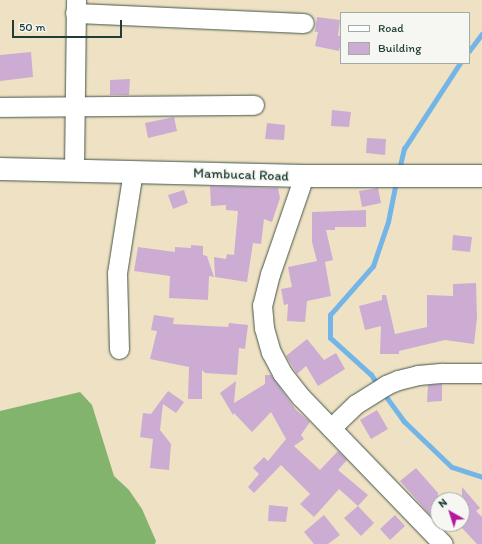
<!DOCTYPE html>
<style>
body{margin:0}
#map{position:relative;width:482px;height:544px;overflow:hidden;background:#efe1c3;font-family:Itim,sans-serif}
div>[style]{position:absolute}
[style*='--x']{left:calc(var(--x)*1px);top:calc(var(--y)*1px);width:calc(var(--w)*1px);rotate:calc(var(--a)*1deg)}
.forest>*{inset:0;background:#82b46e}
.stream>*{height:4.5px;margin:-2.25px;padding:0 2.25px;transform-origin:2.25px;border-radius:2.25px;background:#74b5e8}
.building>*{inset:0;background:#ccacd3}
.roads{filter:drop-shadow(0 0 1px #3e5649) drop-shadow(0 0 1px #3e5649)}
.minor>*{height:19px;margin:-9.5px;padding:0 9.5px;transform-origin:9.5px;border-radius:9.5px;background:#fff}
.major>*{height:22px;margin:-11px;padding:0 11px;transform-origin:11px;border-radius:11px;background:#fff}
span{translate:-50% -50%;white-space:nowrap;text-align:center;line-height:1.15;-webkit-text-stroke:4px #f6f6f2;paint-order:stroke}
.street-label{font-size:14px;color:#1f3d34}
.legend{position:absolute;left:340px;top:12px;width:130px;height:52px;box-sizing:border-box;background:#f6f6f2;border:1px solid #a0aca6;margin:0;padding:5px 7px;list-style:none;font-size:12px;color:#1f3d34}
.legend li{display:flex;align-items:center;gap:8px;height:20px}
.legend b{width:20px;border:1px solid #a0aca6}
.north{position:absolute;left:430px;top:492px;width:40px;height:40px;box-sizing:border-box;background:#f6f6f2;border:1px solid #a0aca6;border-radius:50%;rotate:321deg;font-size:11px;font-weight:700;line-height:16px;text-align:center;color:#1f3d34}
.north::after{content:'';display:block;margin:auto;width:14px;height:18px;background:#b5179e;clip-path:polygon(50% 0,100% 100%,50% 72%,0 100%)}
.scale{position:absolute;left:12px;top:20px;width:110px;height:18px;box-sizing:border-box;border:2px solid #1f3d34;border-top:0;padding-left:5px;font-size:12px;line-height:14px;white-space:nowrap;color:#1f3d34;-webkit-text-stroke:3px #f6f6f2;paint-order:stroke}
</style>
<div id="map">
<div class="forest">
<div style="clip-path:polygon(80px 392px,92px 405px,114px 476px,129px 490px,142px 509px,156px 541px,155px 544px,0 544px,0 411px)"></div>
</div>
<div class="stream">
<div style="--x:469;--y:51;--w:21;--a:-53"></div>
<div style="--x:399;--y:170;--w:22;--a:-77"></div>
<div style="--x:404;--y:149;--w:103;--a:-56.9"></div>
<div style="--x:378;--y:386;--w:13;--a:-122"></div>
<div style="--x:371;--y:375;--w:55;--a:-137.9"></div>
<div style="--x:330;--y:338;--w:23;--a:-90"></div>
<div style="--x:330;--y:315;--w:65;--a:-48.7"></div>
<div style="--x:373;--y:266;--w:46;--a:-71.2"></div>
<div style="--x:388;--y:222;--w:41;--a:-78.7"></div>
<div style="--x:383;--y:392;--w:36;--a:54"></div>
<div style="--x:404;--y:421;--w:66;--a:43.8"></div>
<div style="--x:452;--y:467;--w:32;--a:18"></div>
</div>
<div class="building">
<div style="clip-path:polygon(317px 17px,340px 20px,338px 36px,341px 36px,341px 42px,339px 51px,315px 46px,318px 32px,315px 32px)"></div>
<div style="clip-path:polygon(31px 52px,33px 77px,0 81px,0 55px)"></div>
<div style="clip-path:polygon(130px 79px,129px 95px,110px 95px,110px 80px)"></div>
<div style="clip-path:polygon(332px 110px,351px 112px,349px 127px,331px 126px)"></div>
<div style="clip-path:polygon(174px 117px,177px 131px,148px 138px,145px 123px)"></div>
<div style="clip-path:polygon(267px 123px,285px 125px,284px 140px,265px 139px)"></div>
<div style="clip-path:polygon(367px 138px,386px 139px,385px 155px,366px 153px)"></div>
<div style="clip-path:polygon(210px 186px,278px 188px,280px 198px,272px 222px,264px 219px,261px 244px,253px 243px,247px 282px,215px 277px,214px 257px,226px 259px,227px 254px,234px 255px,238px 211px,226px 210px,226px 205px,211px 206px)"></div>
<div style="clip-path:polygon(378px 188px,381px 203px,362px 207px,359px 191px)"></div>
<div style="clip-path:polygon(184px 190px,188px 203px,173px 209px,168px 195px)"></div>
<div style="clip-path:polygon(366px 210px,366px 227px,335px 227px,335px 230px,326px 230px,333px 260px,325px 262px,331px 296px,307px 301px,305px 322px,287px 321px,288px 304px,284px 305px,281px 289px,292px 287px,288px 267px,317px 261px,312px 242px,312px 212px)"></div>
<div style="clip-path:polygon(453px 235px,472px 237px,470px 252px,452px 250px)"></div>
<div style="clip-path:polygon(191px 245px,203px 246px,203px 255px,207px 256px,214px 277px,209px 276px,208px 300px,169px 298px,170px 276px,134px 271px,138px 247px,175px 252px,175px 247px,191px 248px)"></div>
<div style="clip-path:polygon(476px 283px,477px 318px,474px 344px,445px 340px,399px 351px,399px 354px,380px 354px,381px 326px,365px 330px,359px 306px,382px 300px,382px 295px,386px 295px,395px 334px,427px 327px,427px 295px,453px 296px,453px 284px)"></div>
<div style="clip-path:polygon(154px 315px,174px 318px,173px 324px,228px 327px,229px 323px,248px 325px,245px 349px,239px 348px,237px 375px,205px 373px,202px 370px,202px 399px,188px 399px,189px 367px,150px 359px,157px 331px,151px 330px)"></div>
<div style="clip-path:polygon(307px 339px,324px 360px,336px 353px,345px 369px,318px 386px,306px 366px,297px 374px,286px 356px)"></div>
<div style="clip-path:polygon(265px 375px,271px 375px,296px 410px,310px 422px,301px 435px,304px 439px,294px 446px,320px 470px,338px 451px,347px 460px,338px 470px,368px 495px,358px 506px,339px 489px,314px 517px,300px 504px,310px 494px,281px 465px,254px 493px,248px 487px,259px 474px,253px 468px,264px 457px,268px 461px,286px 439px,271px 412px,252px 432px,234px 413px,233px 415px,220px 393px,236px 381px,234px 403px,265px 384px)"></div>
<div style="clip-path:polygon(442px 384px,442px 401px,427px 402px,428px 385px)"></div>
<div style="clip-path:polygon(168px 391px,184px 402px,176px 413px,163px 404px,160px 430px,171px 444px,169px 470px,150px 468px,153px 439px,140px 437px,143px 413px,151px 414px)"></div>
<div style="clip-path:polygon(377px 410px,388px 429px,371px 439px,360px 420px)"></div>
<div style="clip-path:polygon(416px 468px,438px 493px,438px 511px,431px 516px,400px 481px)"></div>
<div style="clip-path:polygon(462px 487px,480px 508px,476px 511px,482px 517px,482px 544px,477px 544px,462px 528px)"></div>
<div style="clip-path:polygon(269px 505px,288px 507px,286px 522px,268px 521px)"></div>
<div style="clip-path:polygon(358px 506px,374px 523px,361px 536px,344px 518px)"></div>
<div style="clip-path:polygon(324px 515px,340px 535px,328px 544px,314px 544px,304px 532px)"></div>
<div style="clip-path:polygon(395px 515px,405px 526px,390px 540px,380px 529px)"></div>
</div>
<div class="roads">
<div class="minor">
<div style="--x:75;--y:13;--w:229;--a:2.5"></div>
<div style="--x:0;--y:107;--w:254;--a:-0.5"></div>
<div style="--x:74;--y:170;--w:170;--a:-89.3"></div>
<div style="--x:304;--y:176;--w:104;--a:109.1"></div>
<div style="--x:270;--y:274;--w:32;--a:104"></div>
<div style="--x:262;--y:305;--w:23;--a:85"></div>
<div style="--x:264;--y:328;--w:25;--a:74"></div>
<div style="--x:271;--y:352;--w:24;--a:62"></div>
<div style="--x:282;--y:373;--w:31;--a:52"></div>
<div style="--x:301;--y:397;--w:204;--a:46"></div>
<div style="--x:119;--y:349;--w:76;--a:-91.5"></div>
<div style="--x:117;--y:273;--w:103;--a:-81.1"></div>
<div style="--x:331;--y:428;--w:35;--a:-44"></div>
<div style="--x:356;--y:404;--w:36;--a:-32"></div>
<div style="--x:386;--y:385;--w:13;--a:-23"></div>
<div style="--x:398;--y:380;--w:21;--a:-14"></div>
<div style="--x:418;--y:375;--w:25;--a:-5"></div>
<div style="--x:443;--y:373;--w:39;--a:0"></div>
</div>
<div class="major">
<div style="--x:0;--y:169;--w:304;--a:1.3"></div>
<div style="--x:304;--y:176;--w:178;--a:0"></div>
</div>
</div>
<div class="street-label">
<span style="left:241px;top:175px;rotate:2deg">Mambucal Road</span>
</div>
<ul class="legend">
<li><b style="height:5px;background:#fff"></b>Road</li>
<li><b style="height:11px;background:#ccacd3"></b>Building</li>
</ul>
<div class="north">N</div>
<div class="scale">50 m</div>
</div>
